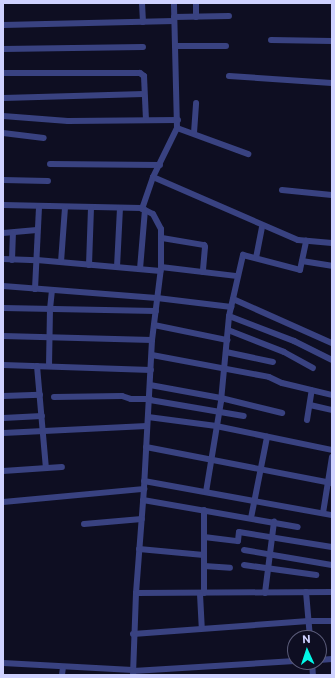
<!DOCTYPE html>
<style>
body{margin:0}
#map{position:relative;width:335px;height:678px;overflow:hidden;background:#0e0e22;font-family:Commissioner,sans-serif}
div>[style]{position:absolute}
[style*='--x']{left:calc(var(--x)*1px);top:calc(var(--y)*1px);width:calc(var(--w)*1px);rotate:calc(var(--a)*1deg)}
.minor>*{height:6px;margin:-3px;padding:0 3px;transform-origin:3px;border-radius:3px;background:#394281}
span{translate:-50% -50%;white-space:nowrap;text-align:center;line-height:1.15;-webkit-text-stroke:3px #0e0e22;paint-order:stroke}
.frame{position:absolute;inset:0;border:4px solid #cfd2ff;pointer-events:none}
.north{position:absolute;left:287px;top:630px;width:40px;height:40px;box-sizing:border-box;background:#0e0e22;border:1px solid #5b5c7a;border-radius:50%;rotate:357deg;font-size:11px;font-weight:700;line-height:16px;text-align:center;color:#cfd2ff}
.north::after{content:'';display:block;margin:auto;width:14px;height:18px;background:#02f8e7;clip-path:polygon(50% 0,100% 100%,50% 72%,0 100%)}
</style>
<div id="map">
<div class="minor">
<div style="--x:142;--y:3;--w:19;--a:87"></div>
<div style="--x:196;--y:3;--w:14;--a:90"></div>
<div style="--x:174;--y:17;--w:55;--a:-1"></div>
<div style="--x:3;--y:25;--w:171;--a:-1.3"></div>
<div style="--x:271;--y:40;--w:61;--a:0.9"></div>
<div style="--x:175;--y:46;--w:51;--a:0"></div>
<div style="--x:3;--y:49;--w:140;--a:-0.8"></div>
<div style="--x:3;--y:73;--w:137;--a:0"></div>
<div style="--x:140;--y:73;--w:5;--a:37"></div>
<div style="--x:144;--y:76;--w:44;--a:87.4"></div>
<div style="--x:229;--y:76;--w:103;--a:3.9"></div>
<div style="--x:3;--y:98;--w:141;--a:-1.6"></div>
<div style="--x:3;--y:116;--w:65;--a:4.4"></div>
<div style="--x:68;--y:121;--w:110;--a:-0.5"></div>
<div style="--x:177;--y:128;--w:76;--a:20.1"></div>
<div style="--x:3;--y:133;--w:41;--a:7"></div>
<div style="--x:194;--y:133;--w:30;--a:-86"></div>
<div style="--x:50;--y:164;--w:110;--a:0.5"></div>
<div style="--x:153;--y:177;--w:158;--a:23.5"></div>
<div style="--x:298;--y:240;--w:34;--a:5"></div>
<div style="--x:3;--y:180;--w:45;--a:1.3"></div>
<div style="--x:282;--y:190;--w:50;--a:5.7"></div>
<div style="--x:3;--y:205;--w:138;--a:1.2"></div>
<div style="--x:141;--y:208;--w:13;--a:27"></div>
<div style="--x:153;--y:214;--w:17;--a:62"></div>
<div style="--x:161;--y:229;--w:39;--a:90"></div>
<div style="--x:161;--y:268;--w:73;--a:97.1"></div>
<div style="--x:152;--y:340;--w:149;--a:93.1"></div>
<div style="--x:144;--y:489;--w:104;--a:94.4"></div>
<div style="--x:136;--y:593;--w:82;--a:92.1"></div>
<div style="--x:142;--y:209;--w:34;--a:-71"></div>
<div style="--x:153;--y:177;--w:55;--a:-63.9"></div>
<div style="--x:177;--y:128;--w:125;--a:-91.4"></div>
<div style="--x:3;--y:233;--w:34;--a:-5"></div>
<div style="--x:162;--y:238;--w:43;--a:9.5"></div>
<div style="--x:204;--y:245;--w:2;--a:63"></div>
<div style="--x:205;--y:247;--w:25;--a:95"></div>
<div style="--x:256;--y:258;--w:33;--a:-79"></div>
<div style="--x:3;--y:259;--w:34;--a:2"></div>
<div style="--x:37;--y:260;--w:124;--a:5.1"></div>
<div style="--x:12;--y:260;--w:27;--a:-88"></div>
<div style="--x:302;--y:261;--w:30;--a:9"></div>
<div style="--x:61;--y:262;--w:55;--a:-85.8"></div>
<div style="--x:89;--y:265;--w:58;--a:-88"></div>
<div style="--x:117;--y:267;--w:59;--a:-87.1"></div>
<div style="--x:161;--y:267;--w:77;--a:6.8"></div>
<div style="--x:140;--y:269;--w:59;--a:-85.2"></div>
<div style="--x:3;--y:286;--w:154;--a:4.5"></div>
<div style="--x:157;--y:298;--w:75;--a:6.9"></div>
<div style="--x:35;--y:289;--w:83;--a:-87.2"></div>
<div style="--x:233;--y:299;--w:108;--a:24"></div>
<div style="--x:3;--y:308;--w:153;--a:1.1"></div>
<div style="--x:229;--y:316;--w:70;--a:21"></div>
<div style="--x:294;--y:341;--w:42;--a:26.6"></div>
<div style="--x:154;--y:325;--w:75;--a:11.6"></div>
<div style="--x:228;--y:330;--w:60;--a:21.4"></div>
<div style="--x:284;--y:352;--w:33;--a:29"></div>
<div style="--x:3;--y:336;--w:149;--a:1.5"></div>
<div style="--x:226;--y:352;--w:48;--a:12"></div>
<div style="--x:152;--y:355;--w:119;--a:10.6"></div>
<div style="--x:269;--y:377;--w:14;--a:25"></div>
<div style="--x:282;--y:383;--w:51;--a:13.5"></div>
<div style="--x:3;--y:365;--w:148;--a:1.9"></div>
<div style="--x:37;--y:366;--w:102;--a:85"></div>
<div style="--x:49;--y:366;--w:57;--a:-89"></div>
<div style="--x:50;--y:309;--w:19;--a:-84"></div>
<div style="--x:150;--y:385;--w:72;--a:10.4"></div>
<div style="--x:221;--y:398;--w:63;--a:13.8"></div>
<div style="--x:3;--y:396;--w:37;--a:-2"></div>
<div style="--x:54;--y:397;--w:68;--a:-0.8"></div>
<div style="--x:122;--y:396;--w:9;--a:18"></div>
<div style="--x:131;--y:399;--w:19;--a:0"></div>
<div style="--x:150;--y:400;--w:95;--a:9.7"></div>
<div style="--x:310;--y:405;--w:23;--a:13"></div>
<div style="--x:148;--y:417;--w:69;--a:7.5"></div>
<div style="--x:216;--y:426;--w:118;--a:11.7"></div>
<div style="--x:3;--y:418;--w:39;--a:-3"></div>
<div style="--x:307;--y:420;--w:30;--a:-81"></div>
<div style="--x:3;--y:433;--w:144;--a:-2.8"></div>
<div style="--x:146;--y:447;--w:189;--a:11"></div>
<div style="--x:3;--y:471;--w:59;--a:-3.9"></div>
<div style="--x:144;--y:481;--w:191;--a:10.3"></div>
<div style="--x:206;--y:492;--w:92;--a:-80.6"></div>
<div style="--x:221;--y:401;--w:85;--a:-84.6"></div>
<div style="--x:229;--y:316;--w:63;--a:-77.1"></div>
<div style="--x:243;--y:255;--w:59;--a:14.7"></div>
<div style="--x:300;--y:270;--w:30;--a:-78"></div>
<div style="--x:143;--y:500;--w:157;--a:9.9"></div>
<div style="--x:3;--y:502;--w:142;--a:-5.3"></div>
<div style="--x:323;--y:513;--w:57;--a:-80.9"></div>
<div style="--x:251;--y:518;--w:83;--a:-78.8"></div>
<div style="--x:84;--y:524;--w:58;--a:-4.9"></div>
<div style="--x:204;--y:537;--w:34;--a:7"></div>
<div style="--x:238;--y:541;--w:9;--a:-84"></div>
<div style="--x:239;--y:532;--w:94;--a:9.2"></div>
<div style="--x:139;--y:549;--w:65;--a:5.3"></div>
<div style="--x:244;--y:550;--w:89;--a:9.7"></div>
<div style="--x:244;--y:565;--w:73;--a:7.9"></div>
<div style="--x:204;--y:566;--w:26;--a:4"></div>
<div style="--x:306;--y:592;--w:46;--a:85"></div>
<div style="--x:136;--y:593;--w:196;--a:-0.3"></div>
<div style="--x:204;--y:593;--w:83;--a:-90"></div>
<div style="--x:265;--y:593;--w:72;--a:-82.8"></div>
<div style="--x:200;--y:594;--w:34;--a:87"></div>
<div style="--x:133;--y:634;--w:176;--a:-4.2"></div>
<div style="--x:309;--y:621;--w:23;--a:0"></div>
<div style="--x:319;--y:660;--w:13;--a:-4"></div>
<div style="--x:312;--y:662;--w:13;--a:86"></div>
<div style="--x:3;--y:663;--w:130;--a:3.1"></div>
<div style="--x:133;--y:671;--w:162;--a:-3.5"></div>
<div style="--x:62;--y:675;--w:8;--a:-83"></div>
</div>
<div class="frame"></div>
<div class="north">N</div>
</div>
